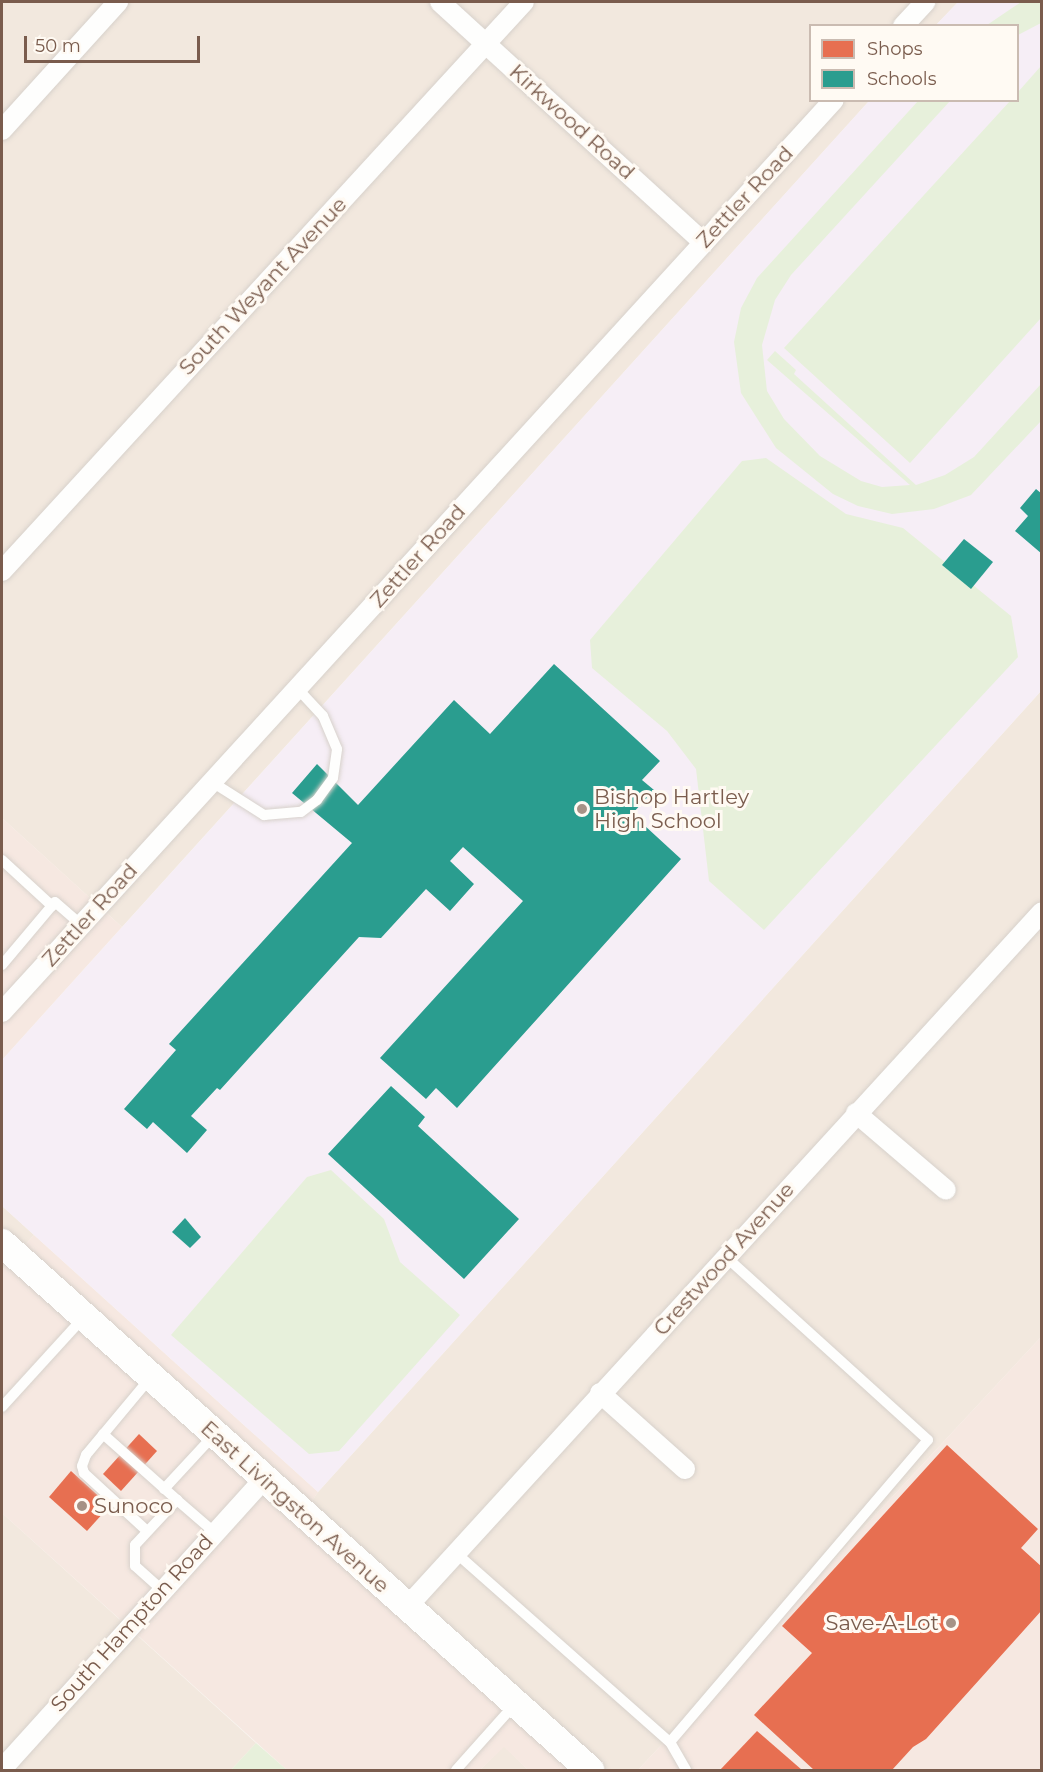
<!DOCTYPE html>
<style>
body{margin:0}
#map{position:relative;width:1043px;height:1772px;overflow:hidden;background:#f9f5f0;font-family:Montserrat,sans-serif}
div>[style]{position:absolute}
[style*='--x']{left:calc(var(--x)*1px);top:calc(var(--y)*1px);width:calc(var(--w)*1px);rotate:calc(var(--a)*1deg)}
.residential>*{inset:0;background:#f2e8de}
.commercial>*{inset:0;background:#f6e8e1}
.education>*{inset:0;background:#f6eef6}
.green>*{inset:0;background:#e7f0db}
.shops>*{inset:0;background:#e76f51}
.schools>*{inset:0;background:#2a9d8f}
.roads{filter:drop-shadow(0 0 2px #d7d1cb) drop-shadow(0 0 2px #d7d1cb)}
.service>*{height:10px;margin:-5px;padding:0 5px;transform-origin:5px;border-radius:5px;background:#fefefd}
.minor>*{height:20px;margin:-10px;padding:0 10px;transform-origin:10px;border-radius:10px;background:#fefefd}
.secondary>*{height:28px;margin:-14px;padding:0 14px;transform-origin:14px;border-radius:14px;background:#fefefd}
.dots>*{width:16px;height:16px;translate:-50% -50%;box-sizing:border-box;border:3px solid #fffaf3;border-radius:50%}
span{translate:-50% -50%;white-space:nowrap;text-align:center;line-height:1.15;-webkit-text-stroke:6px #fffaf3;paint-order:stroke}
.street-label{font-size:21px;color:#7a5c4d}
.poi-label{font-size:21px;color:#7a5c4d}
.left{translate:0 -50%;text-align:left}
.right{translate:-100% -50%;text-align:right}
.frame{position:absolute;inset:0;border:3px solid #7a5c4d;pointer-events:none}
.legend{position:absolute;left:809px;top:24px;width:210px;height:78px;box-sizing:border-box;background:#fffaf3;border:2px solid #cabbb1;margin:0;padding:8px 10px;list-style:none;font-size:18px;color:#7a5c4d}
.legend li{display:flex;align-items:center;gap:12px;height:30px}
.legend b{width:30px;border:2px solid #cabbb1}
.scale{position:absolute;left:24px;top:36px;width:176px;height:27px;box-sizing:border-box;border:3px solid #7a5c4d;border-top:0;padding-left:8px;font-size:18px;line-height:21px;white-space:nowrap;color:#7a5c4d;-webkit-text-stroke:4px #fffaf3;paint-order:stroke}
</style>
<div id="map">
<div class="residential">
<div style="clip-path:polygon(2px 2px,958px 2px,936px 25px,810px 26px,810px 100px,869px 101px,122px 927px,2px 818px)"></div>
<div style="clip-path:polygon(1041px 691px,1041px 1337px,638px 1770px,585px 1770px,303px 1514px,318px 1492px)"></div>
<div style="clip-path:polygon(2px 1206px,34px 1235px,2px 1270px)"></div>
<div style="clip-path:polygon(2px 1513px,256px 1743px,231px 1770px,2px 1770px)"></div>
<div style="clip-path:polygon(504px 1746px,528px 1770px,480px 1770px)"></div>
</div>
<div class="commercial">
<div style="clip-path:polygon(2px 818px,122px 927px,2px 1060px)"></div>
<div style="clip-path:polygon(34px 1235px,318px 1492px,304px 1514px,585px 1770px,528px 1770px,504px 1747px,480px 1770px,287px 1770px,2px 1513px,2px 1270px)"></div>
<div style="clip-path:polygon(1041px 1337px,1041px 1770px,638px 1770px)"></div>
</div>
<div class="education">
<div style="clip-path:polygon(958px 2px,1041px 2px,1041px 691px,318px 1492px,2px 1206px,2px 1060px,869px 101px,1018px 100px,1018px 26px,936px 25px)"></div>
</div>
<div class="green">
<div style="clip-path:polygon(1021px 2px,1041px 2px,1041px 23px,1018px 35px,1018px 26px,987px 25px)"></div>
<div style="clip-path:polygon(1041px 66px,1041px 318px,910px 463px,784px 348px,1010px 101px,1018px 100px,1018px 92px)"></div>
<div style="clip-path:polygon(918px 101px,950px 101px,791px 275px,775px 300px,762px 345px,767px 391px,784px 419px,820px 456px,861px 481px,882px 487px,910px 485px,767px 360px,775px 351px,796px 370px,794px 374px,916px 485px,945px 475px,974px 457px,1041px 384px,1041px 421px,971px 495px,934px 509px,892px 514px,858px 506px,833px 494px,776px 448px,741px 393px,734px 342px,741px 308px,757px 278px)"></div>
<div style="clip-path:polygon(766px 458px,846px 514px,903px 528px,1011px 616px,1018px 657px,764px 930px,709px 881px,696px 769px,667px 731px,592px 668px,590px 640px,742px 461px)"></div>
<div style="clip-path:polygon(331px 1170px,384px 1219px,400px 1262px,460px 1315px,339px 1451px,309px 1454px,171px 1335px,307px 1177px)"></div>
<div style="clip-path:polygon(256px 1743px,287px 1770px,231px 1770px)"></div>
</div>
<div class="shops">
<div style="clip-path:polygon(139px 1434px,157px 1451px,121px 1491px,103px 1474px)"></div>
<div style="clip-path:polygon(947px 1445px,1038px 1529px,1021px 1548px,1042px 1567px,1042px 1610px,926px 1739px,913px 1747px,892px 1770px,814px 1770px,754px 1715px,812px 1653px,782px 1626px)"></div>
<div style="clip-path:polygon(71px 1471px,104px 1501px,105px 1511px,87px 1531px,49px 1497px)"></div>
<div style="clip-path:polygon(757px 1731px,802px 1770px,720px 1770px)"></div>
</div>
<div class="schools">
<div style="clip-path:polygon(1036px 489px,1042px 494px,1042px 554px,1015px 531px,1028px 516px,1020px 508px)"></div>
<div style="clip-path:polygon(964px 539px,993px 562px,971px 589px,942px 565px)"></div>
<div style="clip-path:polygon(554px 664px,660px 761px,642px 780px,654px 790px,632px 814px,681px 859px,457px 1108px,436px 1088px,426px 1099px,380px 1058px,523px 901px,463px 847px,450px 861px,474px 884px,450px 911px,426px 889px,381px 938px,359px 937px,220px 1090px,217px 1088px,191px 1116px,207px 1130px,187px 1153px,153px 1122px,147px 1129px,124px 1109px,176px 1050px,169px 1044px,352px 843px,292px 793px,317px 764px,358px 805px,454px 700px,490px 734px)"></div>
<div style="clip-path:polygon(391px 1086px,425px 1117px,418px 1126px,519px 1219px,464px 1279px,328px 1154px)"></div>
<div style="clip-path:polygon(185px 1218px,201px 1237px,190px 1248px,172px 1232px)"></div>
</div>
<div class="roads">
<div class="service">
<div style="--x:212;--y:782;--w:62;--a:32.4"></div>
<div style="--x:264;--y:815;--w:37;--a:-5"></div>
<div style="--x:301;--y:812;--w:20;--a:-37"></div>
<div style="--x:317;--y:800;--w:27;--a:-54"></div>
<div style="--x:333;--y:778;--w:29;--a:-82"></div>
<div style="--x:337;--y:749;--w:36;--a:-113"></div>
<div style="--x:323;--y:716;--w:38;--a:-133"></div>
<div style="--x:2;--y:860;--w:68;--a:42.6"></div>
<div style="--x:2;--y:965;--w:82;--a:-49.9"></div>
<div style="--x:55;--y:902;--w:35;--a:41"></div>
<div style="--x:2;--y:1407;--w:122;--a:-47.7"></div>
<div style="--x:103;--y:1434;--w:99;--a:41.7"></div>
<div style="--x:164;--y:1489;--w:74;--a:-47.2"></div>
<div style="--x:147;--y:1531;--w:86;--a:-137.4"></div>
<div style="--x:84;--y:1473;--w:7;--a:-106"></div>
<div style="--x:82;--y:1466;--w:12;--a:-70"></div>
<div style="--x:86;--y:1455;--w:102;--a:-50.2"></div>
<div style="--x:456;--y:1553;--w:286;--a:41.5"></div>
<div style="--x:670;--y:1742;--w:32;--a:60"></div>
<div style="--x:162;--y:1590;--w:36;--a:-138"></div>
<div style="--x:135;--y:1566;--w:21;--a:-90"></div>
<div style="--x:135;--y:1545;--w:62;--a:-47"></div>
<div style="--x:177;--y:1500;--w:49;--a:40.9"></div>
<div style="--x:670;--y:1742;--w:397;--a:-49.5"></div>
<div style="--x:928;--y:1440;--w:271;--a:-137.8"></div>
<div style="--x:456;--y:1770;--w:89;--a:-48.2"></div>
</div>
<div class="minor">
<div style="--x:440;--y:2;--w:357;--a:42.4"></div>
<div style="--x:903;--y:26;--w:33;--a:-47"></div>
<div style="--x:2;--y:130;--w:173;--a:-47.8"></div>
<div style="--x:2;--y:571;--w:772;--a:-47.47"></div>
<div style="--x:2;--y:1012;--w:1234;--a:-47.63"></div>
<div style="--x:856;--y:1113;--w:118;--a:40.5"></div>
<div style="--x:600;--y:1393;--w:114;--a:41.8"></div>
<div style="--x:407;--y:1607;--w:941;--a:-47.58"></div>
<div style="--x:2;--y:1769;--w:391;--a:-47.9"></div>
</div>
<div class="secondary">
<div style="--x:2;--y:1243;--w:790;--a:41.87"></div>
</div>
</div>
<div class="dots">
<div style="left:582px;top:809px;background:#a69286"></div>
<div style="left:82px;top:1506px;background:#a69286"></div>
<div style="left:951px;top:1623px;background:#a69286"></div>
</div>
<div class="street-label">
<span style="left:572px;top:122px;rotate:42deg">Kirkwood Road</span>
<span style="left:745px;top:197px;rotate:-47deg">Zettler Road</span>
<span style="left:263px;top:286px;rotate:-47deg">South Weyant Avenue</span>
<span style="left:418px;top:556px;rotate:-48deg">Zettler Road</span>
<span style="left:90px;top:915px;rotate:-48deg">Zettler Road</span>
<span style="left:724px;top:1259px;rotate:-48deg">Crestwood Avenue</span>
<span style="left:295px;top:1507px;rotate:42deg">East Livingston Avenue</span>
<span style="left:132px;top:1623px;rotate:-48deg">South Hampton Road</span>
</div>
<div class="poi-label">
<span class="left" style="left:594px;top:809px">Bishop Hartley<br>High School</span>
<span class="left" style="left:94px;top:1506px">Sunoco</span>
<span class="right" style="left:939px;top:1623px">Save-A-Lot</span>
</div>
<div class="frame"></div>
<ul class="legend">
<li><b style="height:16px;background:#e76f51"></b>Shops</li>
<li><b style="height:16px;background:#2a9d8f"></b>Schools</li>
</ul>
<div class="scale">50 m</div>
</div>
